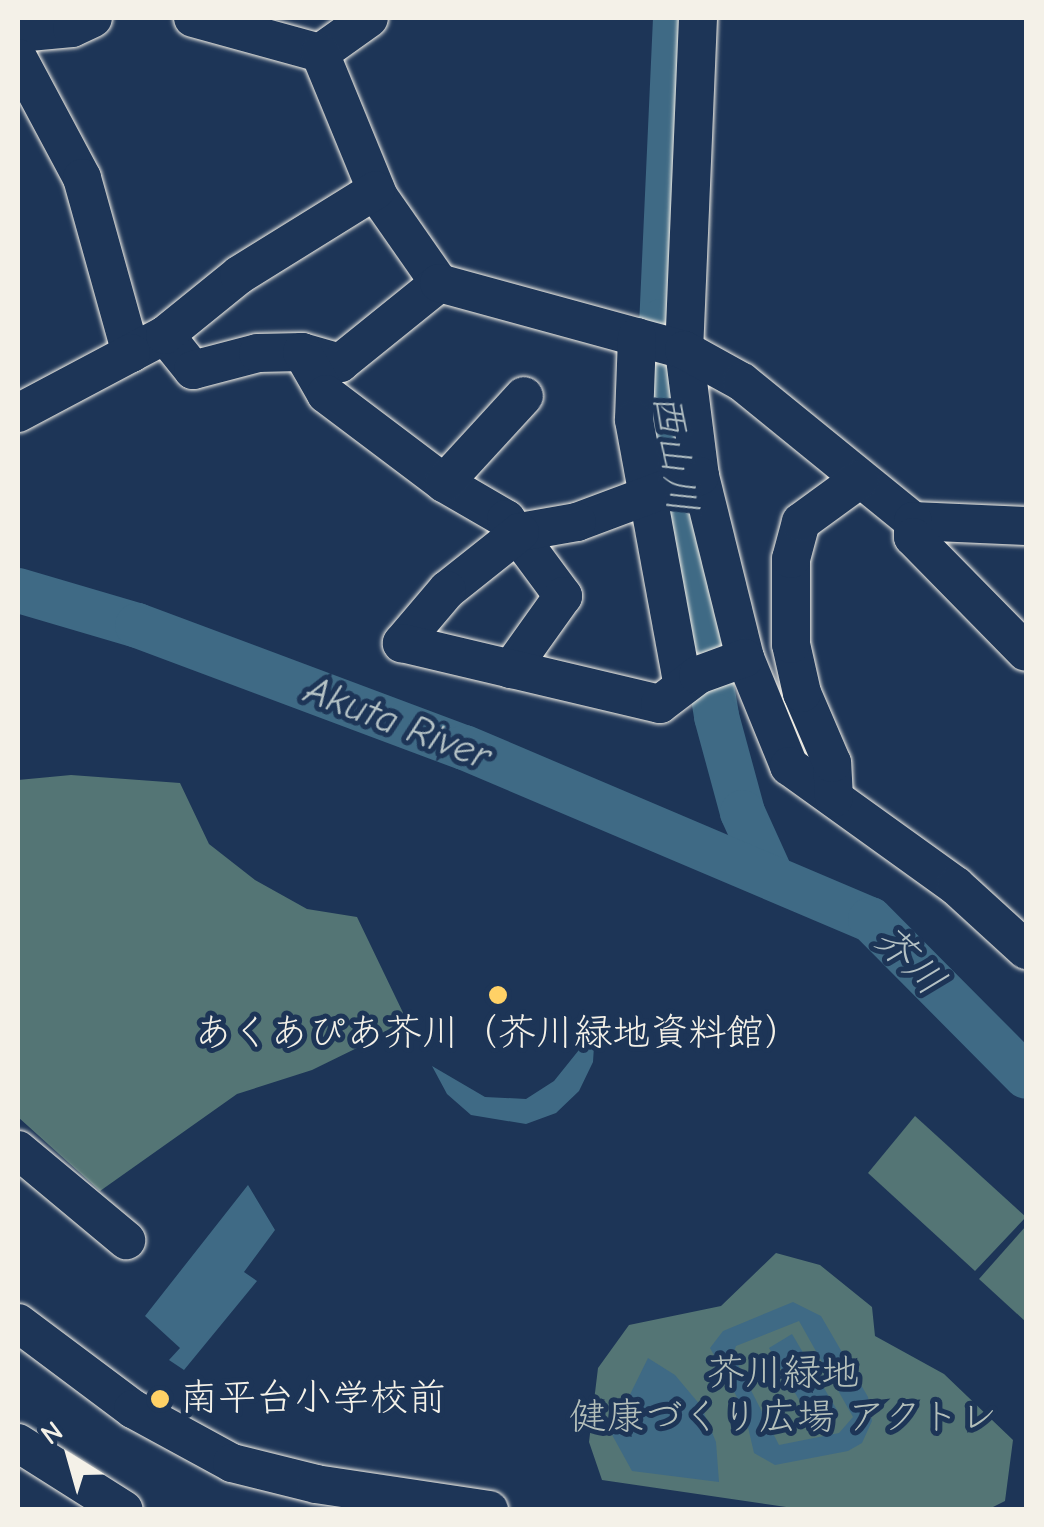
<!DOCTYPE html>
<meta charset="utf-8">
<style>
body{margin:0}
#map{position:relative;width:1044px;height:1527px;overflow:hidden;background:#1d3557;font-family:"Comic Neue","Klee One",sans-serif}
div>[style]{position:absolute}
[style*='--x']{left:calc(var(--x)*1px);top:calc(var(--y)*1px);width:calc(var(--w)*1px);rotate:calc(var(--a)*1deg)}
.green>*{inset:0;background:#547575}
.water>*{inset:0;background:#3f6a85}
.river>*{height:45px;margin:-22.5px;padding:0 22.5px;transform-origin:22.5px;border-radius:22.5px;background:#3f6a85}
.roads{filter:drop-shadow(0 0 2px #f4f1e8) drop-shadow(0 0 2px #f4f1e8)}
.minor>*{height:38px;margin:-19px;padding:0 19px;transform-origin:19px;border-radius:19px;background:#1d3557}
.dots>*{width:28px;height:28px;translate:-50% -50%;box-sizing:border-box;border:5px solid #1d3557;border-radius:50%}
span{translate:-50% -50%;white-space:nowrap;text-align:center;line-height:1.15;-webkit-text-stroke:10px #1d3557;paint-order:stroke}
.poi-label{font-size:38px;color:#f4f1e8}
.left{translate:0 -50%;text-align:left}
.park-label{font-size:38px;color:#b4bfba}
.water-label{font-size:40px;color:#b5c2c5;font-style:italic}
.frame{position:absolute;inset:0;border:20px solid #f4f1e8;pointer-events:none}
.north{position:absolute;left:20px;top:1407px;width:100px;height:100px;-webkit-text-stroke:8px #1d3557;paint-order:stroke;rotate:323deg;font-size:28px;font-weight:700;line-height:40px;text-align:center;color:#f4f1e8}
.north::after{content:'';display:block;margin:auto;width:35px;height:45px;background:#f4f1e8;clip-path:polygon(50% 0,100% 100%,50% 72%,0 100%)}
</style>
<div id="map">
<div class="green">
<div style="clip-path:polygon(71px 775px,180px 783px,209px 844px,255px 880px,307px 909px,357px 917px,408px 1023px,312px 1070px,237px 1094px,100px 1191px,18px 1117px,18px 780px)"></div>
<div style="clip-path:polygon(915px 1116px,1026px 1217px,975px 1271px,868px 1173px)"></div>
<div style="clip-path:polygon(1026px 1226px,1026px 1322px,979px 1279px)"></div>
<div style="clip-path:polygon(776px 1253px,820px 1265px,872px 1307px,875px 1336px,944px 1374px,1013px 1440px,1005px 1501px,987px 1510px,800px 1509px,602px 1480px,589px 1442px,598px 1368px,629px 1325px,721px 1306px)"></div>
</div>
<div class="water">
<div style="clip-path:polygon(595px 1030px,593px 1062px,579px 1091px,556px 1113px,526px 1124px,471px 1115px,447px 1094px,432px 1066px,485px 1097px,526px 1099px,554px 1081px)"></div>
<div style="clip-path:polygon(248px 1185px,275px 1230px,244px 1272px,257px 1281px,184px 1370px,169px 1360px,180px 1348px,145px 1316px)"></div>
<div style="clip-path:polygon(evenodd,793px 1302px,821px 1316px,868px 1397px,872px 1421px,862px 1443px,848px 1451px,775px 1465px,754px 1453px,744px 1410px,710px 1348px,723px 1331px,793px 1302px,799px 1321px,853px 1417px,839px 1433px,779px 1445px,733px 1355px,736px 1346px,799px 1321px)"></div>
<div style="clip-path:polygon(792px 1334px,837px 1410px,813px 1424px,769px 1348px)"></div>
<div style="clip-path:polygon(648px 1358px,675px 1375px,701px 1406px,716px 1442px,719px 1482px,632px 1471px,611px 1433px)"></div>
</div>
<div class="river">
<div style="--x:675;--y:18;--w:303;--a:92.6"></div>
<div style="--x:661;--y:321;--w:98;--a:86.5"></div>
<div style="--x:667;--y:419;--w:301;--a:80.6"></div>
<div style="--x:716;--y:716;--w:99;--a:74.8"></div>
<div style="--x:742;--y:812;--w:70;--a:65.6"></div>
<div style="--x:18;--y:590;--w:124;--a:16.4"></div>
<div style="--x:137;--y:625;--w:349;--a:20.5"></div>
<div style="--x:464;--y:747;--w:441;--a:23"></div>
<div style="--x:870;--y:919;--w:221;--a:45.2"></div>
</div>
<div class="roads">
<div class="minor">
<div style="--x:193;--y:18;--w:132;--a:15.4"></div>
<div style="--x:320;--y:53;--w:60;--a:-35.5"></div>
<div style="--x:698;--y:18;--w:332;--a:92.4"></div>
<div style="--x:684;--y:350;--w:127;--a:82.8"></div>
<div style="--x:700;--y:476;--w:187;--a:76.1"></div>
<div style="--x:745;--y:658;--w:117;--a:67.8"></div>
<div style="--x:789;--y:766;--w:206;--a:35.7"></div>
<div style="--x:956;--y:886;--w:95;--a:42.4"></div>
<div style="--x:18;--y:33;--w:54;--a:-5.3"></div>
<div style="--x:72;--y:28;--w:23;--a:-25"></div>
<div style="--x:320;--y:53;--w:156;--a:67.7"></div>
<div style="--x:379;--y:197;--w:105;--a:55.1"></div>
<div style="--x:18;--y:58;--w:136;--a:61.9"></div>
<div style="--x:82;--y:178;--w:182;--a:74.4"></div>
<div style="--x:131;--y:353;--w:38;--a:-28"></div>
<div style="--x:165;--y:335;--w:45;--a:51.3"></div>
<div style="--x:193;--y:370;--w:67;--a:-14.7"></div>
<div style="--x:258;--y:353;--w:44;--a:-1.3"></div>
<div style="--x:302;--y:352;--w:40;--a:16"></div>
<div style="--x:340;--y:363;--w:127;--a:-38.9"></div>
<div style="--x:439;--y:283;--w:254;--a:15.3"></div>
<div style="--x:684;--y:350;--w:66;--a:28.9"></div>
<div style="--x:742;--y:382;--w:220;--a:39.1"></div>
<div style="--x:913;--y:521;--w:113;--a:2.5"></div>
<div style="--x:165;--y:335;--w:95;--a:-39"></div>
<div style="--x:239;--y:275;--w:161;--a:-31.8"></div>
<div style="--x:637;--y:337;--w:83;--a:92.1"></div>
<div style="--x:634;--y:420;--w:270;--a:79.6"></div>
<div style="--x:302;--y:352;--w:48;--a:60.3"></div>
<div style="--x:326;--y:394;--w:148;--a:37"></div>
<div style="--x:444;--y:483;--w:72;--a:30.1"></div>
<div style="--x:506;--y:519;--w:96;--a:53.5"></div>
<div style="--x:563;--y:596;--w:90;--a:125.5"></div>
<div style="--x:18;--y:413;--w:128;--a:-28"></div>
<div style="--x:700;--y:476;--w:131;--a:159.5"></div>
<div style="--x:577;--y:522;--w:58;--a:170"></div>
<div style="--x:520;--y:532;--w:93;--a:141.5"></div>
<div style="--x:447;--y:590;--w:70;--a:130.3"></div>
<div style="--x:402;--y:643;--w:265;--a:13.3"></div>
<div style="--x:660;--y:704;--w:48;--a:-37.3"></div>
<div style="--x:698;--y:675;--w:50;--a:-19.9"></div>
<div style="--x:444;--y:483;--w:118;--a:-47.4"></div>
<div style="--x:913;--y:521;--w:16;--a:90"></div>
<div style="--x:913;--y:537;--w:161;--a:45.5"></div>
<div style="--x:834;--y:798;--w:35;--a:-93"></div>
<div style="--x:832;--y:763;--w:76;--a:-113.2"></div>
<div style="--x:802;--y:693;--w:50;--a:-102.7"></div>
<div style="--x:791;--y:644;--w:85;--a:-90"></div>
<div style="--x:791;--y:559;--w:38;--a:-75"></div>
<div style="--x:801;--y:522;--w:73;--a:-36.1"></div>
<div style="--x:18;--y:1150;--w:141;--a:39.8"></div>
<div style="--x:18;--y:1323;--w:144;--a:36.8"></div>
<div style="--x:133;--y:1409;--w:113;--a:28.6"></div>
<div style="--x:232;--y:1463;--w:87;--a:14"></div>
<div style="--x:316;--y:1484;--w:175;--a:8.5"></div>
<div style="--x:18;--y:1443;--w:125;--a:32.3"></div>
</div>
</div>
<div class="dots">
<div style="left:498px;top:995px;background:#ffd166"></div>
<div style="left:160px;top:1399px;background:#ffd166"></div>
</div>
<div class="poi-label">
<span style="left:498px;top:1034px">あくあぴあ芥川（芥川緑地資料館）</span>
<span class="left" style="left:180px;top:1399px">南平台小学校前</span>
</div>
<div class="park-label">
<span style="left:783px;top:1396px">芥川緑地<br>健康づくり広場 アクトレ</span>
</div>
<div class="water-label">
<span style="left:675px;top:453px;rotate:82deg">西山川</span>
<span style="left:398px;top:723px;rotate:21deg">Akuta River</span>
<span style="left:910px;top:960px;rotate:45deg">芥川</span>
</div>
<div class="frame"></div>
<div class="north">N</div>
</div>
